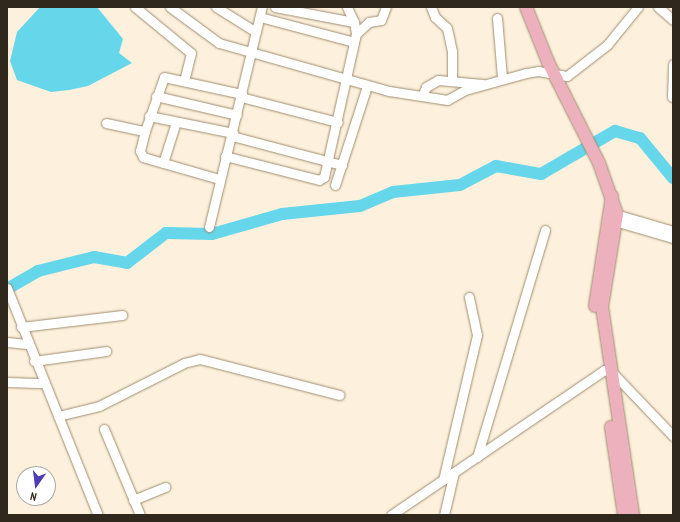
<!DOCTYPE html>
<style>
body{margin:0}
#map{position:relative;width:680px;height:522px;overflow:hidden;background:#fdf1dd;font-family:"PT Sans Narrow",sans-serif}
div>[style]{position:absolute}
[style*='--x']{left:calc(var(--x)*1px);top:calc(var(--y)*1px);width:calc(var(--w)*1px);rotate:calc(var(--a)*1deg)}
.water>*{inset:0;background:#66d6eb}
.river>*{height:12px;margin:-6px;padding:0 6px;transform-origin:6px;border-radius:6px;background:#66d6eb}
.roads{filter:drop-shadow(0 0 1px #a08d6f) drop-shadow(0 0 1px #a08d6f)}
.minor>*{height:9px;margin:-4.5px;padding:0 4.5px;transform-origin:4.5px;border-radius:4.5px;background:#fff}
.major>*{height:12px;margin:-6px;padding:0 6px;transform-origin:6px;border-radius:6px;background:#ecb1bc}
span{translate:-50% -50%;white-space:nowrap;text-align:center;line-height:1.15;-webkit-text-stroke:4px #fff;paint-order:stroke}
.frame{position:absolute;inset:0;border:8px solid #30281c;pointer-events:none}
.north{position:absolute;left:16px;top:466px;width:40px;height:40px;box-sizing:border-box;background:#fff;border:1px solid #aca9a4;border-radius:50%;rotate:194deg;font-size:11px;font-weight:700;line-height:16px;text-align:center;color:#30281c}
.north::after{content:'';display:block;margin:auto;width:14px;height:18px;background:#4e3eb6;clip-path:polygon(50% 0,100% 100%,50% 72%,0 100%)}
</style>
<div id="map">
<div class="water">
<div style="clip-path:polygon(40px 7px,97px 7px,123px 39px,119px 53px,132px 63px,88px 86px,69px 90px,51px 92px,17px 80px,10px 61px,17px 32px)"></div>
</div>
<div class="river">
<div style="--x:7;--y:289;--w:36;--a:-30"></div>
<div style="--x:38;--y:271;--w:58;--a:-14"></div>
<div style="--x:94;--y:257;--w:34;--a:10"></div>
<div style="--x:127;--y:263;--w:49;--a:-37.6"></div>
<div style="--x:166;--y:233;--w:46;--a:1.2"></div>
<div style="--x:212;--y:234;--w:73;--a:-15.9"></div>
<div style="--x:282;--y:214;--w:78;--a:-5.9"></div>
<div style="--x:360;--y:206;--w:36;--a:-23"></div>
<div style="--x:393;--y:192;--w:67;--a:-6"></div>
<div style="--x:460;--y:185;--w:41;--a:-27.8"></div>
<div style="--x:496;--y:166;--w:46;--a:10.1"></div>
<div style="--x:541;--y:174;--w:86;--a:-30.2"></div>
<div style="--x:615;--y:131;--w:26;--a:16"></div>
<div style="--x:640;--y:138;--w:52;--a:50.5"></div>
</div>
<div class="roads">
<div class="minor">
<div style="--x:135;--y:7;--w:72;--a:39.4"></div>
<div style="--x:191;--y:53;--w:29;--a:104"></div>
<div style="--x:170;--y:7;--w:61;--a:36.3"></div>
<div style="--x:219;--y:43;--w:177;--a:15.8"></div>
<div style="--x:389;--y:91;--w:59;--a:8.8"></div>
<div style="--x:447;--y:100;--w:21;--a:-29"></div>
<div style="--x:465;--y:90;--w:63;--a:-15.6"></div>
<div style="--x:526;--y:73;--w:12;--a:-9"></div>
<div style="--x:538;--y:71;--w:29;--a:10"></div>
<div style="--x:567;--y:76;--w:51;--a:-37.8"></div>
<div style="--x:607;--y:45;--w:49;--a:-50.8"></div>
<div style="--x:216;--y:7;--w:47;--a:32"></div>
<div style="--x:275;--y:7;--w:80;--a:10.8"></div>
<div style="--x:354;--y:22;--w:17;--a:-115"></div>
<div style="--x:431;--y:7;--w:11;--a:68"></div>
<div style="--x:435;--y:17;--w:16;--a:43"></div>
<div style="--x:447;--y:28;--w:24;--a:78"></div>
<div style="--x:452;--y:51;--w:29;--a:90"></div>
<div style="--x:658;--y:7;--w:20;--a:41"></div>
<div style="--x:260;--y:17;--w:97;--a:14.9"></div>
<div style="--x:497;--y:18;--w:60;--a:85.2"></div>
<div style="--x:356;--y:34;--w:18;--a:-43"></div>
<div style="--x:369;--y:22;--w:12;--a:-9"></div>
<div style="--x:381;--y:20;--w:14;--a:-69"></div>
<div style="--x:156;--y:96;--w:83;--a:13.2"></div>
<div style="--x:422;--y:96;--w:10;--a:-66"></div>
<div style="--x:426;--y:87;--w:14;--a:-30"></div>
<div style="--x:438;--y:80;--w:45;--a:5.1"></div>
<div style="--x:241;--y:97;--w:100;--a:14.5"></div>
<div style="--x:672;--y:97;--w:33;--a:-88"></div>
<div style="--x:149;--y:116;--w:86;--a:11.4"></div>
<div style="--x:106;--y:123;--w:40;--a:12"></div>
<div style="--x:232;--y:136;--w:114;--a:14.8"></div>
<div style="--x:225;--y:156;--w:97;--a:14.3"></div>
<div style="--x:319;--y:180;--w:6;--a:-31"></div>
<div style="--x:324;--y:177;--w:147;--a:-77.4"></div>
<div style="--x:356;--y:34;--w:12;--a:-99"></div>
<div style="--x:163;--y:163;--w:43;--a:-72.4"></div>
<div style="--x:219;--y:179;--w:79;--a:-163.9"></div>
<div style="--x:143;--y:157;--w:7;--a:-117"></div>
<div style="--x:140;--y:151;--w:21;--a:-76"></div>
<div style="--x:145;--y:131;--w:57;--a:-70.6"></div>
<div style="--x:164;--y:77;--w:80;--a:12.3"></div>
<div style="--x:335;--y:185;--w:104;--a:-72.1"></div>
<div style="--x:612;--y:213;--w:64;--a:16.4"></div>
<div style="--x:611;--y:220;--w:65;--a:16.2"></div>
<div style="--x:209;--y:227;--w:226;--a:-76.5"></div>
<div style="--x:7;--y:288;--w:245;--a:68.2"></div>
<div style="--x:21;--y:327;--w:102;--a:-6.8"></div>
<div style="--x:7;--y:342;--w:20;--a:6"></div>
<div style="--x:34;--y:361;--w:73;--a:-7.9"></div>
<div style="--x:7;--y:382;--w:37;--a:2"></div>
<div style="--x:58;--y:416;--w:42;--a:-13.7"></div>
<div style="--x:99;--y:406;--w:95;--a:-26.8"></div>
<div style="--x:184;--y:363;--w:16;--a:-14"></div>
<div style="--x:200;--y:359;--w:144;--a:14.5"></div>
<div style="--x:104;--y:429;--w:93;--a:67.3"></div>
<div style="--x:477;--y:457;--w:237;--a:-73.3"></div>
<div style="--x:443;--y:480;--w:149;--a:-76.8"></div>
<div style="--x:477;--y:335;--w:39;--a:-102"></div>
<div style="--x:133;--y:500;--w:35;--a:-22"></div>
<div style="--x:391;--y:515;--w:258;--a:-34.2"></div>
<div style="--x:604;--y:370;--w:7;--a:8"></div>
<div style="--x:611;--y:371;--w:90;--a:46.4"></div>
<div style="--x:444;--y:515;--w:44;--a:-76.9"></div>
</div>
<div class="major">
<div style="--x:526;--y:7;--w:59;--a:68.2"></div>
<div style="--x:548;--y:62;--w:113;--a:63.2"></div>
<div style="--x:599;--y:163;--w:54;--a:70.6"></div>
<div style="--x:617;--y:214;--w:94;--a:99.2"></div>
<div style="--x:602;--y:307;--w:210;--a:81.5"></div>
<div style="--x:595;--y:306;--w:111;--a:-81.2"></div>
<div style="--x:611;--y:427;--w:89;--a:81.6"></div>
</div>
</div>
<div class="frame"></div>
<div class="north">N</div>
</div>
